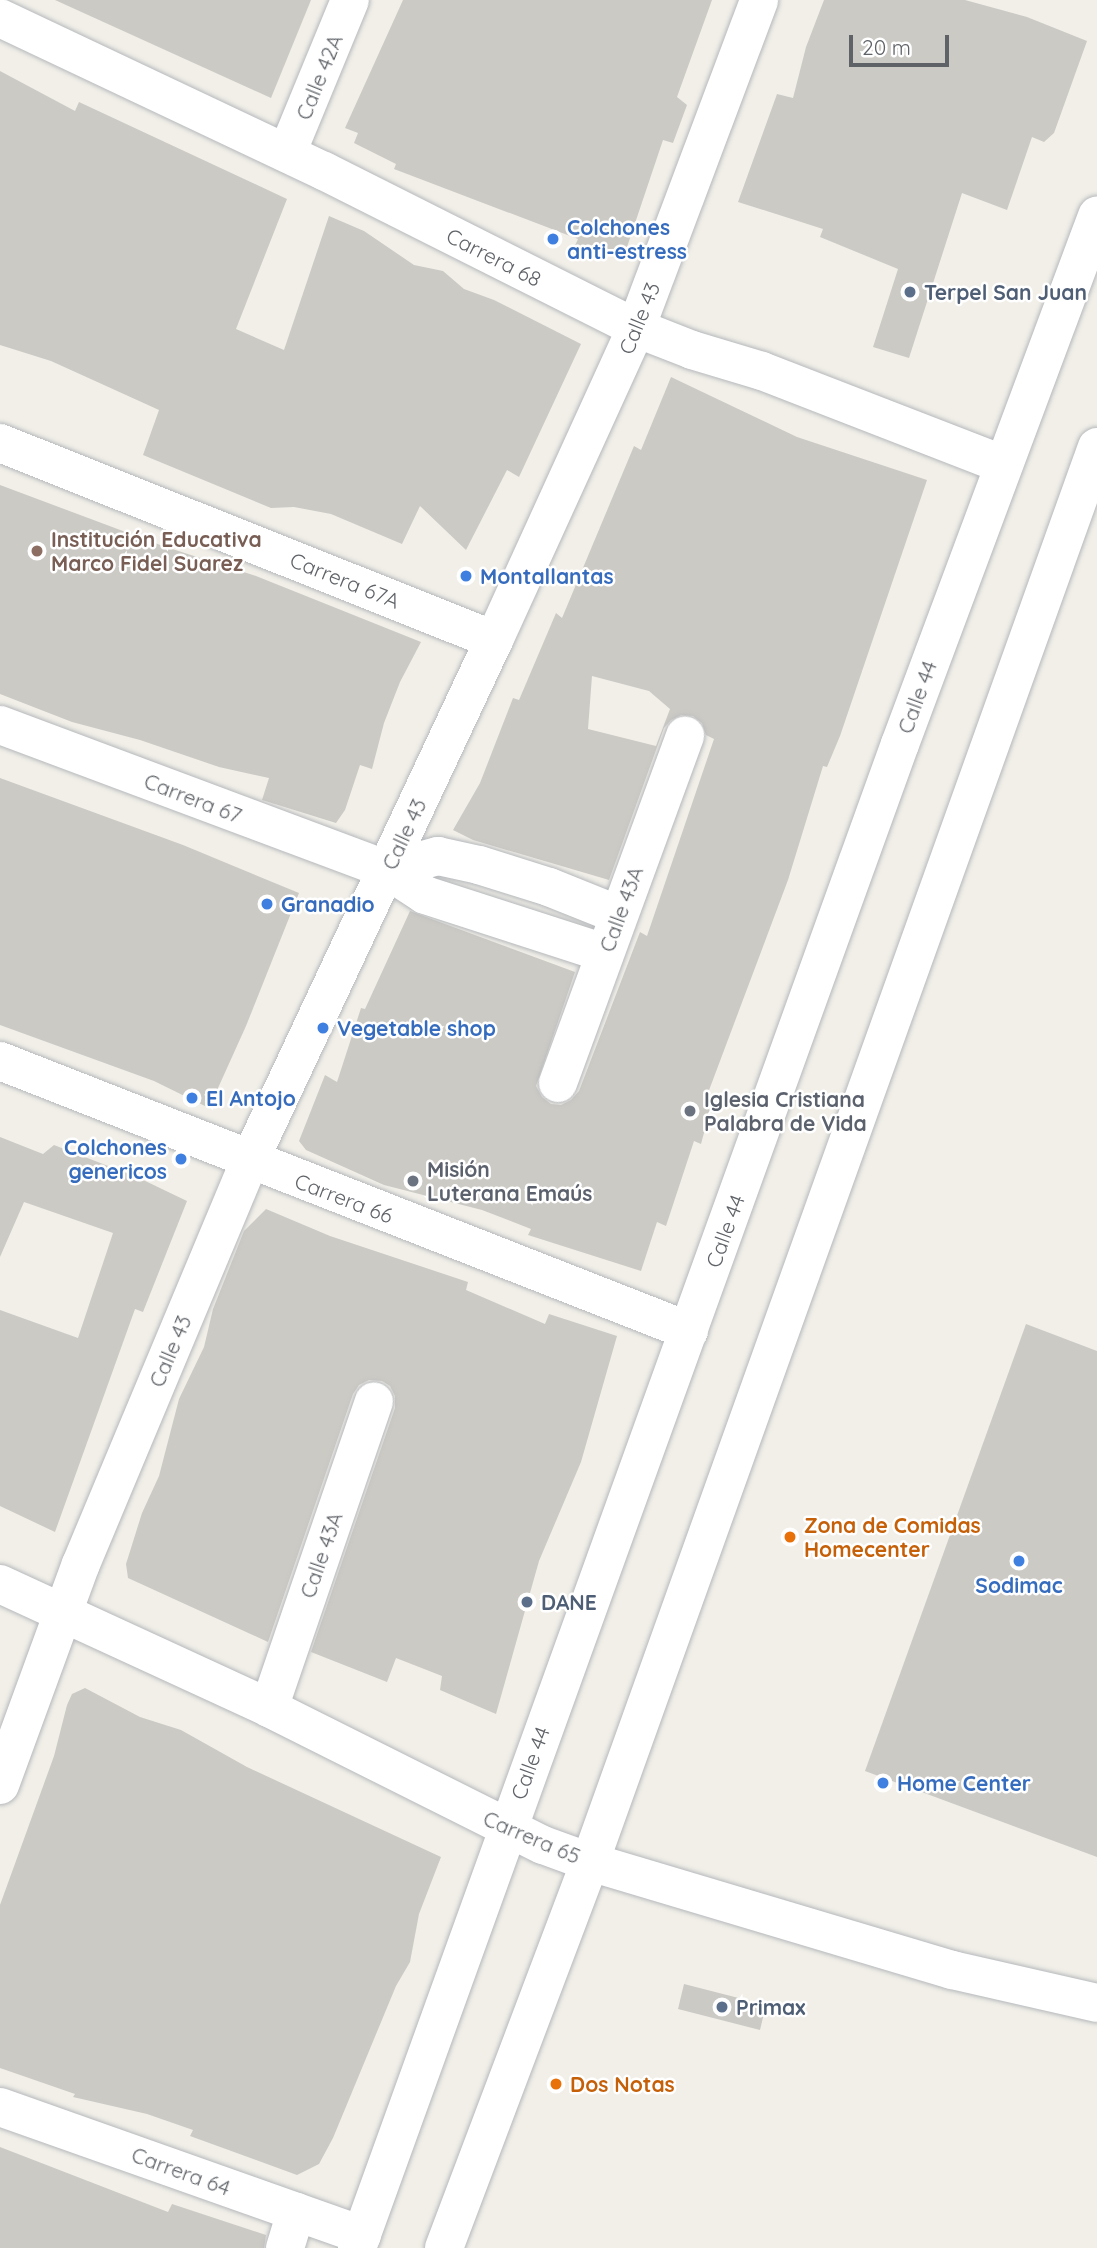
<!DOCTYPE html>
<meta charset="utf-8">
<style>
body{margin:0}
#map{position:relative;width:1097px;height:2248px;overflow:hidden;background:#f1efe8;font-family:Quicksand,sans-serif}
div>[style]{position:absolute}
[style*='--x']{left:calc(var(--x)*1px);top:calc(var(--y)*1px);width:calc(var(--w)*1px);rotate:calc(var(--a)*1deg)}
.building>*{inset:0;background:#cccac5}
.roads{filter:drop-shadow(0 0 2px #b5b8bc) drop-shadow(0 0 2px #b5b8bc)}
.street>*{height:38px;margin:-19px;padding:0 19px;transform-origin:19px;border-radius:19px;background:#fff}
.secondary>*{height:38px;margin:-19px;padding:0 19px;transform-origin:19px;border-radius:19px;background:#fff}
.dots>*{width:19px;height:19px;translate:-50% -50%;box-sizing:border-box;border:4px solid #fff;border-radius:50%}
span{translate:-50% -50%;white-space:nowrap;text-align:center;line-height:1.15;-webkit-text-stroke:5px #fff;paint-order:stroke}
.street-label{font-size:21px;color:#5f6368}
.shop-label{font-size:21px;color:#366cbe;font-weight:700}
.left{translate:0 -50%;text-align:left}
.right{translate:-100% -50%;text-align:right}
.service-label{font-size:21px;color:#4e5e75;font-weight:700}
.education-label{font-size:21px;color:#785e54;font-weight:700}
.worship-label{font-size:21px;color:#5b616d;font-weight:700}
.food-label{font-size:21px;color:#c56008;font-weight:700}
.scale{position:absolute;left:849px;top:35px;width:100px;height:32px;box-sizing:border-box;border:4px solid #5f6368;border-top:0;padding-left:9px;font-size:21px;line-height:24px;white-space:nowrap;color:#5f6368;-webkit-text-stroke:5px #fff;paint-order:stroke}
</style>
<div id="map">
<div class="building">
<div style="clip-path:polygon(55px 0,311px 0,271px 98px)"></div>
<div style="clip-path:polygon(403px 0,712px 0,677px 97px,687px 105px,673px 143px,663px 140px,627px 247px,617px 256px,572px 252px,578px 239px,394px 169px,396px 164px,354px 143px,358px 133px,345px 128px)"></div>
<div style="clip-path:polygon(824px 0,965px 0,1027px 17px,1087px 41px,1054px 133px,1044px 142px,1032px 137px,1007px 210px,962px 193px,909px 358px,873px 347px,898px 269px,820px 237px,823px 229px,738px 202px,777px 94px,793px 98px,806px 47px)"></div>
<div style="clip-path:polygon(0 71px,75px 111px,79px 102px,287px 199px,236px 329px,284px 350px,329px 216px,364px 231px,414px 265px,443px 271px,464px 289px,494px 300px,581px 344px,519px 477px,507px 470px,466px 550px,420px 506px,402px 544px,331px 514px,294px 507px,271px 508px,143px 455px,159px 410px,51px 361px,0 345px)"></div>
<div style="clip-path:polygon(evenodd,671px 377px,797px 437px,927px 480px,840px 736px,827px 767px,823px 766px,788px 880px,708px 1093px,714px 1096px,701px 1144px,694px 1141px,666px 1226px,657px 1222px,641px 1271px,528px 1235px,531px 1229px,482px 1210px,384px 1185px,306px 1150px,299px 1141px,325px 1075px,337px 1082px,361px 1008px,365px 1009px,410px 911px,575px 972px,536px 1086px,542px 1097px,551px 1104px,561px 1105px,571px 1100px,579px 1091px,640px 932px,647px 936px,714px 739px,706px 735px,702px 723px,693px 716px,681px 715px,671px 720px,664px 728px,609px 880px,473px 840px,453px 830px,480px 783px,513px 698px,519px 700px,556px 613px,562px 618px,634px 446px,641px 450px,671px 377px,592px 676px,649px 691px,670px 709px,656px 746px,588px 729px,592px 676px)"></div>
<div style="clip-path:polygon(0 485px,163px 546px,256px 576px,421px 642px,400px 682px,384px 723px,372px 769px,360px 765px,345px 810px,336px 823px,262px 800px,269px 778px,219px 767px,140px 740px,72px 722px,0 694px)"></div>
<div style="clip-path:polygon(0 778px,183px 845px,299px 893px,246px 1026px,209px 1108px,154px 1081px,0 1025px)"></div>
<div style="clip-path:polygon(0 1137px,43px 1154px,54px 1145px,139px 1178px,187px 1201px,143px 1312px,135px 1309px,55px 1532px,0 1506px,0 1310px,78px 1338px,113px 1233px,24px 1202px,0 1257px)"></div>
<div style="clip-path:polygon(266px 1209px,330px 1236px,468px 1282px,466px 1290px,545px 1324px,549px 1314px,617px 1336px,581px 1462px,539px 1561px,496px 1714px,440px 1690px,442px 1676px,396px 1658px,387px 1682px,311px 1652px,395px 1408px,395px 1396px,390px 1386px,382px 1381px,369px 1380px,359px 1385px,353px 1394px,268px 1642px,128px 1578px,126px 1564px,142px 1513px,159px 1476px,179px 1399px,204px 1347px,213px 1309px,244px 1231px)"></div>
<div style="clip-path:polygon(1026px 1324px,1097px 1351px,1097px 1857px,865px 1771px)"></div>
<div style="clip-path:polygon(85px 1688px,140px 1717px,181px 1730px,247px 1767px,441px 1857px,419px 1914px,410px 1962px,396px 1986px,333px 2138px,319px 2164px,297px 2175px,190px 2136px,193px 2130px,147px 2114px,73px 2097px,75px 2094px,0 2068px,0 1905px,54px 1756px,67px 1705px,72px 1694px)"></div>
<div style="clip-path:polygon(684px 1984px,766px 2005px,760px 2030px,678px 2009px)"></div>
<div style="clip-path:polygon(0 2147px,168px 2212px,172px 2204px,266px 2235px,264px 2248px,0 2248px)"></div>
</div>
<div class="roads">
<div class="street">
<div style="--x:0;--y:18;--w:358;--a:25.3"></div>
<div style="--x:324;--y:171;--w:349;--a:26.7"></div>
<div style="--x:636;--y:328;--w:60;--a:21.4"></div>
<div style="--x:692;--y:350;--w:73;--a:16.7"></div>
<div style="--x:762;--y:371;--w:257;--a:21.2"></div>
<div style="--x:287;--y:153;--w:165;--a:-67.6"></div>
<div style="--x:0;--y:443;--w:532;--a:21.74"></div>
<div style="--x:0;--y:725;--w:413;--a:20.5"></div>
<div style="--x:387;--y:870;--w:45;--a:33.3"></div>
<div style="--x:425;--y:895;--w:189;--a:17.9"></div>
<div style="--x:387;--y:870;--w:53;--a:-15.4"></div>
<div style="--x:438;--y:856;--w:42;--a:12.4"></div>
<div style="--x:479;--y:865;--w:73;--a:17.4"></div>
<div style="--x:549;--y:887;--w:75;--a:21.8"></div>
<div style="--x:0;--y:1061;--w:740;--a:21.4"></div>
<div style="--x:558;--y:1083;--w:370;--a:-69.9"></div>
<div style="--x:269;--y:1708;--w:324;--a:-71.1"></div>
<div style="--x:285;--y:2248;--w:38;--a:-73"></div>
</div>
<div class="secondary">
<div style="--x:0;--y:1584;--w:296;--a:24.7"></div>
<div style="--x:269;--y:1708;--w:306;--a:26.6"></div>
<div style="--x:543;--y:1845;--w:50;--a:19.9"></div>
<div style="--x:590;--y:1862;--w:378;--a:16.6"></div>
<div style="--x:952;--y:1970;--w:149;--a:12.8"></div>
<div style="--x:0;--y:1785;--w:235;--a:-69.9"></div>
<div style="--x:81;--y:1564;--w:436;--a:-67.3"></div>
<div style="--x:249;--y:1162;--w:577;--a:-64.86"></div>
<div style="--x:494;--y:640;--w:343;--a:-65.5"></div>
<div style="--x:636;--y:328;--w:350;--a:-69.4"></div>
<div style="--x:0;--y:2107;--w:384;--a:19.5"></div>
<div style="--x:357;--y:2248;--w:1599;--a:-70.15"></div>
<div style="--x:900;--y:744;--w:564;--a:-69.54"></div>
<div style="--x:444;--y:2248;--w:413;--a:-69.3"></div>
<div style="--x:590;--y:1862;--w:1503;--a:-70.29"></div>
</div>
</div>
<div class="dots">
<div style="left:553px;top:239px;background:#3f7fe0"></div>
<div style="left:910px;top:292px;background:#5c6f8a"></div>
<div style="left:37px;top:551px;background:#8d6e63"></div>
<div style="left:466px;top:576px;background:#3f7fe0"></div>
<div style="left:267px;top:904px;background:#3f7fe0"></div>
<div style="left:323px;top:1028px;background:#3f7fe0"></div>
<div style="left:192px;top:1098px;background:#3f7fe0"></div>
<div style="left:690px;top:1111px;background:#6b7280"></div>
<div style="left:181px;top:1159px;background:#3f7fe0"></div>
<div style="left:413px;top:1181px;background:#6b7280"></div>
<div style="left:790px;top:1537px;background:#e8710a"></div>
<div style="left:1019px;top:1561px;background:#3f7fe0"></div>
<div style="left:527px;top:1602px;background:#5c6f8a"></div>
<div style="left:883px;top:1783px;background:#3f7fe0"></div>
<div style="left:722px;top:2007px;background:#5c6f8a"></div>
<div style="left:556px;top:2084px;background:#e8710a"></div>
</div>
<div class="street-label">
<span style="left:319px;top:77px;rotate:-68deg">Calle 42A</span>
<span style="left:494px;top:257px;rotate:27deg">Carrera 68</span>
<span style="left:639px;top:318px;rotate:-68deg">Calle 43</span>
<span style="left:345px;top:580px;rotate:22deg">Carrera 67A</span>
<span style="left:917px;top:697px;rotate:-70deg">Calle 44</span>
<span style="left:193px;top:798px;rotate:21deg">Carrera 67</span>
<span style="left:404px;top:834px;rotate:-65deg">Calle 43</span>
<span style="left:621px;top:909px;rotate:-70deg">Calle 43A</span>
<span style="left:344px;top:1198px;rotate:21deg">Carrera 66</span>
<span style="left:725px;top:1231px;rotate:-70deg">Calle 44</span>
<span style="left:170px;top:1351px;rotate:-67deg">Calle 43</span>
<span style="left:321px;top:1555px;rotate:-71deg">Calle 43A</span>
<span style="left:530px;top:1763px;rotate:-70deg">Calle 44</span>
<span style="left:532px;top:1837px;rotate:23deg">Carrera 65</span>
<span style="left:181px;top:2171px;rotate:20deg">Carrera 64</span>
</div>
<div class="shop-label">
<span class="left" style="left:567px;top:239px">Colchones<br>anti-estress</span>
<span class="left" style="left:480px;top:576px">Montallantas</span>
<span class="left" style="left:281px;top:904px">Granadio</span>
<span class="left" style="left:337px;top:1028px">Vegetable shop</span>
<span class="left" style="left:206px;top:1098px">El Antojo</span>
<span class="right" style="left:167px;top:1159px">Colchones<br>genericos</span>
<span style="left:1019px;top:1585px">Sodimac</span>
<span class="left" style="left:897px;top:1783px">Home Center</span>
</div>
<div class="service-label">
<span class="left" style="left:924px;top:292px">Terpel San Juan</span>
<span class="left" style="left:541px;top:1602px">DANE</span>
<span class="left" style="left:736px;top:2007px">Primax</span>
</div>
<div class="education-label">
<span class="left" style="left:51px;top:551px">Institución Educativa<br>Marco Fidel Suarez</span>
</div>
<div class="worship-label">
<span class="left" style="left:704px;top:1111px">Iglesia Cristiana<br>Palabra de Vida</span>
<span class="left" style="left:427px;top:1181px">Misión<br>Luterana Emaús</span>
</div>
<div class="food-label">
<span class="left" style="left:804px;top:1537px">Zona de Comidas<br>Homecenter</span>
<span class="left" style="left:570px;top:2084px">Dos Notas</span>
</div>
<div class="scale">20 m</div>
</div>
